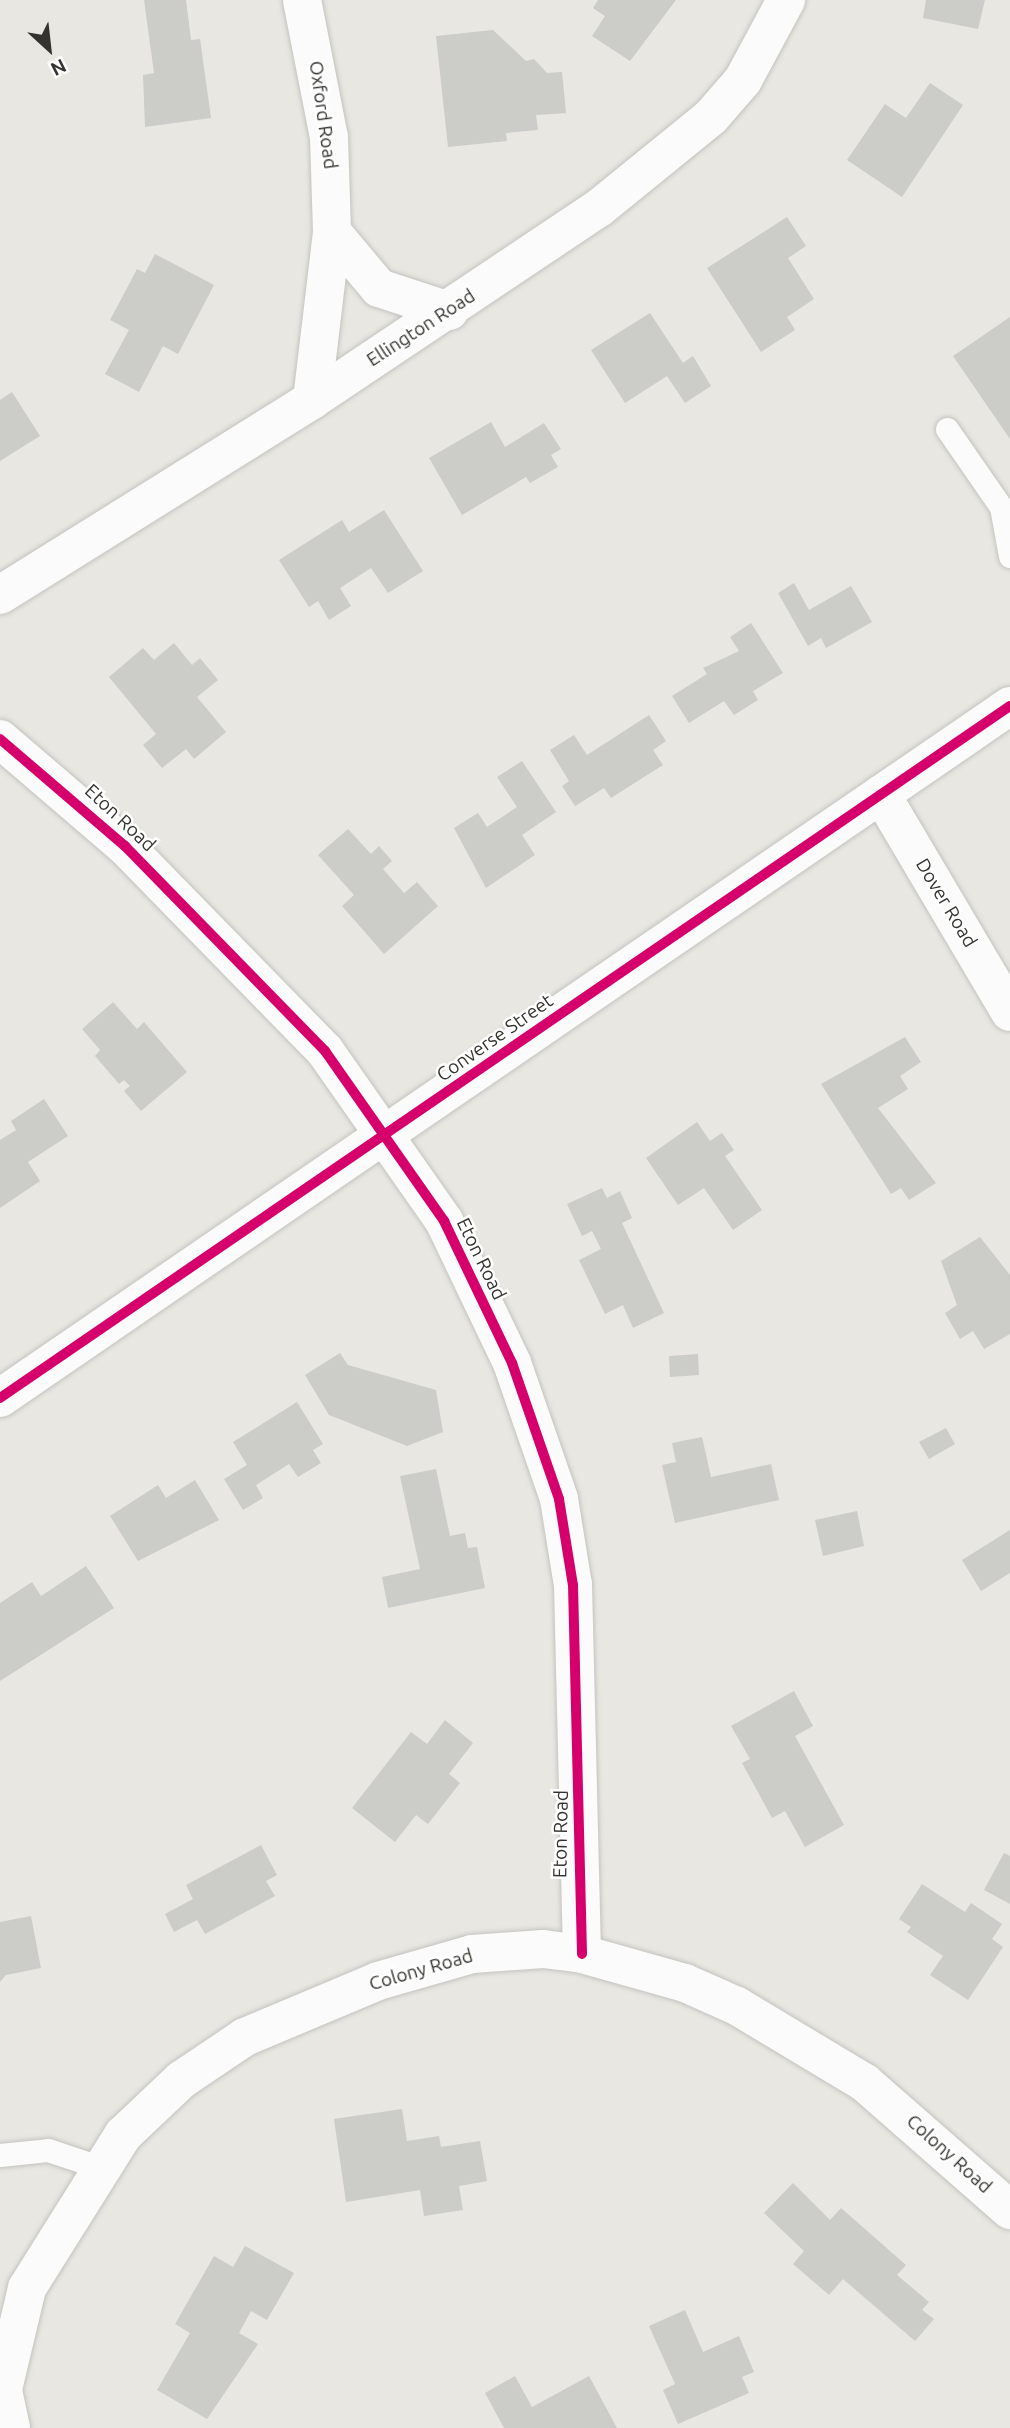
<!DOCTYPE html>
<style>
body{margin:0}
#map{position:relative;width:1010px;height:2428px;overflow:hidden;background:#e8e7e2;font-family:Ubuntu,sans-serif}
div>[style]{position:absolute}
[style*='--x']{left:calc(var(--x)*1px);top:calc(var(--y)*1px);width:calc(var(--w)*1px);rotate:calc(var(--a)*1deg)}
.building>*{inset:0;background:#ccccc8}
.roads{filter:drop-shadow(0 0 2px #c4c3bf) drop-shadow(0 0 2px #c4c3bf)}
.service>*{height:23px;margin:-11.5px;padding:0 11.5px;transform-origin:11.5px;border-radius:11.5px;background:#fcfbfb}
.minor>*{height:38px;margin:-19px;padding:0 19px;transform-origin:19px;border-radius:19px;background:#fcfbfb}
.secondary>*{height:38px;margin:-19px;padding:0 19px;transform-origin:19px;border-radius:19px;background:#fcfbfb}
.cycleway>*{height:10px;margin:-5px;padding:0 5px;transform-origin:5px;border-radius:5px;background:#d6006c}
span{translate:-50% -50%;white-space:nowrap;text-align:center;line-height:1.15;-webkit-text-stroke:5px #fff;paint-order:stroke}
.street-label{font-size:19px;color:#34332f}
.north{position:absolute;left:14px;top:14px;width:70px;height:70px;-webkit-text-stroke:5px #fff;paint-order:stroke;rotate:153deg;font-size:19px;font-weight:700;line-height:28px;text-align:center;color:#34332f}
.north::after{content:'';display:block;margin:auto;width:24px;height:32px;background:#34332f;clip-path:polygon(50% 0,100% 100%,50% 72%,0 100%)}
</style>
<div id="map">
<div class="building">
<div style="clip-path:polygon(144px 0,186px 0,191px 40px,200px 39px,211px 118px,145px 127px,143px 75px,154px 73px)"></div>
<div style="clip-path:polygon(598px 0,676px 0,630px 61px,592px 36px,605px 16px,593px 8px)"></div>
<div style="clip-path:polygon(926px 0,985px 0,978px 29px,923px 18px)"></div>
<div style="clip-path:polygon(493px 30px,526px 61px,534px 59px,547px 73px,562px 72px,566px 113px,536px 115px,538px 130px,506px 133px,507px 141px,448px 147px,436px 36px)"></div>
<div style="clip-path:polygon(930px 83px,963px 105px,902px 197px,847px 160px,885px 104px,906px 118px)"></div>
<div style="clip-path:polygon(787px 217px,806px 246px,788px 258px,814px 299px,787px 317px,795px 330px,761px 352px,707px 268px)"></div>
<div style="clip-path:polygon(155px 254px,214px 285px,178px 354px,163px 346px,139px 392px,105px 374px,129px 330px,110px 320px,137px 269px,145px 273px)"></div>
<div style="clip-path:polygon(650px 313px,683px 363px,693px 356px,711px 386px,685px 403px,667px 376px,625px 403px,591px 350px)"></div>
<div style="clip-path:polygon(1010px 317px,1010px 439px,953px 356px)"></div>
<div style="clip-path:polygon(12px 392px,40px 436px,0 461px,0 400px)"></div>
<div style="clip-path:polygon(491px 422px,505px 447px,544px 423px,561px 449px,551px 455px,558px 467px,530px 483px,526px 477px,462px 515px,429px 458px)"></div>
<div style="clip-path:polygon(384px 510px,423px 571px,388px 593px,371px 568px,340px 588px,351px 606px,329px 620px,318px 601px,309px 607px,279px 560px,342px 520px,349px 532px)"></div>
<div style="clip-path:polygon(794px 583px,809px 610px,851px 586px,872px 622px,826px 648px,821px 638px,808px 646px,778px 593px)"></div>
<div style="clip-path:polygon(751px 623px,783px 673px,753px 691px,758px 700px,734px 715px,724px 701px,689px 723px,672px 696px,707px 674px,703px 668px,739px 651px,730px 637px)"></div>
<div style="clip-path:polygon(174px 643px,192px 665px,200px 658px,218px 680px,197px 697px,226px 732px,194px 759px,186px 749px,162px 768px,143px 745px,156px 734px,109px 677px,143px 648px,154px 660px)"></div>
<div style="clip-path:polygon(649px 715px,666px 741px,653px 750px,663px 765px,611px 798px,604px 788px,575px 806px,562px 786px,569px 781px,550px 750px,574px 735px,587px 755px)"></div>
<div style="clip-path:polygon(522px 761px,556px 812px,522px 835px,535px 855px,486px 888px,454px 828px,478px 813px,487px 827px,517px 807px,497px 777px)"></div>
<div style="clip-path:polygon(348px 829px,371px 854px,379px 846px,392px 861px,383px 869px,404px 893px,417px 882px,438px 906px,384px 954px,342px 906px,354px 895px,318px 855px)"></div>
<div style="clip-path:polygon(113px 1002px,137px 1029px,144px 1022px,187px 1072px,141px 1111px,124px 1091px,130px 1086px,124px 1080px,119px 1084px,95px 1056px,100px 1050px,82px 1029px)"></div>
<div style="clip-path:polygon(905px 1037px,921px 1062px,900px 1076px,908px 1089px,878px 1108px,936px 1183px,909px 1200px,901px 1188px,891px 1194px,821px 1084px)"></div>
<div style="clip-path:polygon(44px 1099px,68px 1136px,28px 1162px,40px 1181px,0 1208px,0 1140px,16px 1130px,11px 1121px)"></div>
<div style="clip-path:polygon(697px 1122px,710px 1141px,722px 1133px,734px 1150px,725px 1156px,762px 1210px,733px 1230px,704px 1188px,678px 1205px,646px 1158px)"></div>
<div style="clip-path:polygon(602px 1188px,607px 1198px,620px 1191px,632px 1218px,622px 1223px,664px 1313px,633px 1328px,623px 1305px,605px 1314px,579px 1260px,601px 1249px,592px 1231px,582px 1236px,567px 1204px)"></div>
<div style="clip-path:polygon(980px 1237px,1010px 1275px,1010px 1334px,984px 1349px,973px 1331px,960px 1339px,945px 1313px,957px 1305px,941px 1261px)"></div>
<div style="clip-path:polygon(340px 1353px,348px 1365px,436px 1390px,443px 1432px,407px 1446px,329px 1415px,305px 1375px)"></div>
<div style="clip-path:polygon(698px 1354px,699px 1375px,670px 1377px,669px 1356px)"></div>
<div style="clip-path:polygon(297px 1402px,323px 1444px,313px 1450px,321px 1463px,298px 1477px,289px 1464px,256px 1485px,263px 1498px,243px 1510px,224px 1479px,247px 1465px,233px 1442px)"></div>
<div style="clip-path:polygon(946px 1428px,955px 1444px,929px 1459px,919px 1442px)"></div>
<div style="clip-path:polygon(702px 1437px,711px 1477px,771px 1464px,779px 1500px,675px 1523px,662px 1465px,676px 1462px,672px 1443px)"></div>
<div style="clip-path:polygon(436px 1469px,450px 1536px,465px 1533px,468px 1548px,477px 1547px,485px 1588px,388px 1608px,382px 1577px,420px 1569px,400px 1476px)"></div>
<div style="clip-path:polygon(195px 1480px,219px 1520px,138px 1561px,110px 1516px,158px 1485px,166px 1498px)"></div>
<div style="clip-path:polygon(857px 1511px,864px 1546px,823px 1556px,815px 1520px)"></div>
<div style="clip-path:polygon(1010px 1530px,1010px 1573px,981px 1591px,962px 1560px)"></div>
<div style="clip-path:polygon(86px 1566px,114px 1608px,0 1681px,0 1603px,32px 1582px,41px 1596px)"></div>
<div style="clip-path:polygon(794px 1691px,813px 1726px,795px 1736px,844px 1825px,805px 1847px,785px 1811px,772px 1818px,742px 1763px,750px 1759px,731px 1726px)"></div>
<div style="clip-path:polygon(445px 1720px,473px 1743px,449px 1774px,460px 1783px,428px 1824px,416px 1815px,395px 1842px,352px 1808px,411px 1732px,427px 1744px)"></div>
<div style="clip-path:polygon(261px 1845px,277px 1875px,266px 1881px,275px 1896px,205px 1934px,197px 1920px,174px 1932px,165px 1914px,193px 1899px,186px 1885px)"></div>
<div style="clip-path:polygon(1004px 1853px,1010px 1856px,1010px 1904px,984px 1890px)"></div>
<div style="clip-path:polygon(922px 1884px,965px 1912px,971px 1903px,1002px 1924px,992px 1939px,1003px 1947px,968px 2000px,930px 1975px,943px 1956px,907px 1932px,911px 1927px,899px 1919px)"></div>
<div style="clip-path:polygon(31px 1916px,41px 1968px,6px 1975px,0 1982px,0 1922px)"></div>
<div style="clip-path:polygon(402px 2109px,407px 2141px,439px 2136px,441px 2147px,480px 2141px,487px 2181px,459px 2186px,463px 2210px,424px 2216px,420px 2190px,346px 2202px,334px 2119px)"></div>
<div style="clip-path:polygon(793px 2183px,830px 2220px,841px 2208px,906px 2265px,897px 2275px,929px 2302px,922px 2310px,934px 2319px,915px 2341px,843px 2279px,829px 2295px,793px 2264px,804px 2251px,764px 2213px)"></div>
<div style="clip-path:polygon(245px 2246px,294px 2273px,267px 2320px,251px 2311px,239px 2333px,258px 2344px,207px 2419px,157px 2390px,190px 2333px,175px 2324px,214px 2256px,233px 2267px)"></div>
<div style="clip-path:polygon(685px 2310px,703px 2352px,739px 2336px,754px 2372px,742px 2377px,749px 2393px,678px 2424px,663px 2390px,675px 2384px,649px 2326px)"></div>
<div style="clip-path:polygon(515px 2376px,532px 2407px,589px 2376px,617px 2428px,504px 2428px,485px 2393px)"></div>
</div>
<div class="roads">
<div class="service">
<div style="--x:947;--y:429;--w:95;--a:55.3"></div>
<div style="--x:1001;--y:507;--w:50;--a:79.6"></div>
<div style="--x:0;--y:2155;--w:48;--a:-5.9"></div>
<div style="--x:48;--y:2150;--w:54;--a:18.4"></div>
</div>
<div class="minor">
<div style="--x:302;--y:0;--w:140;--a:78.9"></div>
<div style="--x:329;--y:137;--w:95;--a:88.2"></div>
<div style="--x:332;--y:232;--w:73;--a:50"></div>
<div style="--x:379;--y:288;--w:74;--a:18.2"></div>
<div style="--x:312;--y:400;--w:169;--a:-83.2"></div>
<div style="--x:0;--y:595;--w:368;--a:-32"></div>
<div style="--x:312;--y:400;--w:345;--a:-33.8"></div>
<div style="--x:599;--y:208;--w:144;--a:-39.1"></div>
<div style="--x:711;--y:117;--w:49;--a:-49.1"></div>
<div style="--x:743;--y:80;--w:91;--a:-61.7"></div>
<div style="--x:0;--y:739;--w:165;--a:40.6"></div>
<div style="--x:125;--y:846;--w:286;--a:45.7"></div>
<div style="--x:325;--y:1051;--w:208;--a:55"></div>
<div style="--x:444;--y:1221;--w:157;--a:64.4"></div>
<div style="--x:512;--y:1363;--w:144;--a:70.9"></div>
<div style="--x:559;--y:1499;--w:87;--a:80.8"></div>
<div style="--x:573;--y:1585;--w:369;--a:88.6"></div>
<div style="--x:881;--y:794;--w:253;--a:59.4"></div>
<div style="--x:11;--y:2428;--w:40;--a:-102"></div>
<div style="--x:3;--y:2389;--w:104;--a:-76.6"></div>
<div style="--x:27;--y:2288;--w:181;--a:-57.9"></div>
<div style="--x:123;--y:2135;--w:80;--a:-43.5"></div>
<div style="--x:181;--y:2080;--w:77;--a:-33.9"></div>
<div style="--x:245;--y:2037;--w:144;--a:-22.8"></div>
<div style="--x:378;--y:1981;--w:98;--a:-16"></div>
<div style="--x:472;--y:1954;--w:71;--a:-4"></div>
<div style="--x:543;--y:1949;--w:39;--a:7"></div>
<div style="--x:582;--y:1954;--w:107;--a:15.7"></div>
<div style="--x:685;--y:1983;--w:57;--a:23.9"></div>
<div style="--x:737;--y:2006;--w:149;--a:31"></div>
<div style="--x:865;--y:2083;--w:193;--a:41.2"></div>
</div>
<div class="secondary">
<div style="--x:0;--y:1398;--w:1224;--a:-34.42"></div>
</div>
</div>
<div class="cycleway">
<div style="--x:0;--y:739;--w:165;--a:40.6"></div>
<div style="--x:125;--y:846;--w:286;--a:45.7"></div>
<div style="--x:325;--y:1051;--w:208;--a:55"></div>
<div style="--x:444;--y:1221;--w:157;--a:64.4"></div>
<div style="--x:512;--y:1363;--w:144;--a:70.9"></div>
<div style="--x:559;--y:1499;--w:87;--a:80.8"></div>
<div style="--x:573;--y:1585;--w:369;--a:88.6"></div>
<div style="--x:0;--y:1398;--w:1224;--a:-34.42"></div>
</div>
<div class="street-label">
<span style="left:323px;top:115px;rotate:82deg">Oxford Road</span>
<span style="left:421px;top:328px;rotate:-33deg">Ellington Road</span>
<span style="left:120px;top:818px;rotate:43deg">Eton Road</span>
<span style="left:946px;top:903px;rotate:59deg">Dover Road</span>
<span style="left:495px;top:1038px;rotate:-35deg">Converse Street</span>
<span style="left:481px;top:1259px;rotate:64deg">Eton Road</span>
<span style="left:561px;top:1834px;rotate:-89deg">Eton Road</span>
<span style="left:421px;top:1970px;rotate:-16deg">Colony Road</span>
<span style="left:949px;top:2154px;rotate:42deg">Colony Road</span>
</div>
<div class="north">N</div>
</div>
